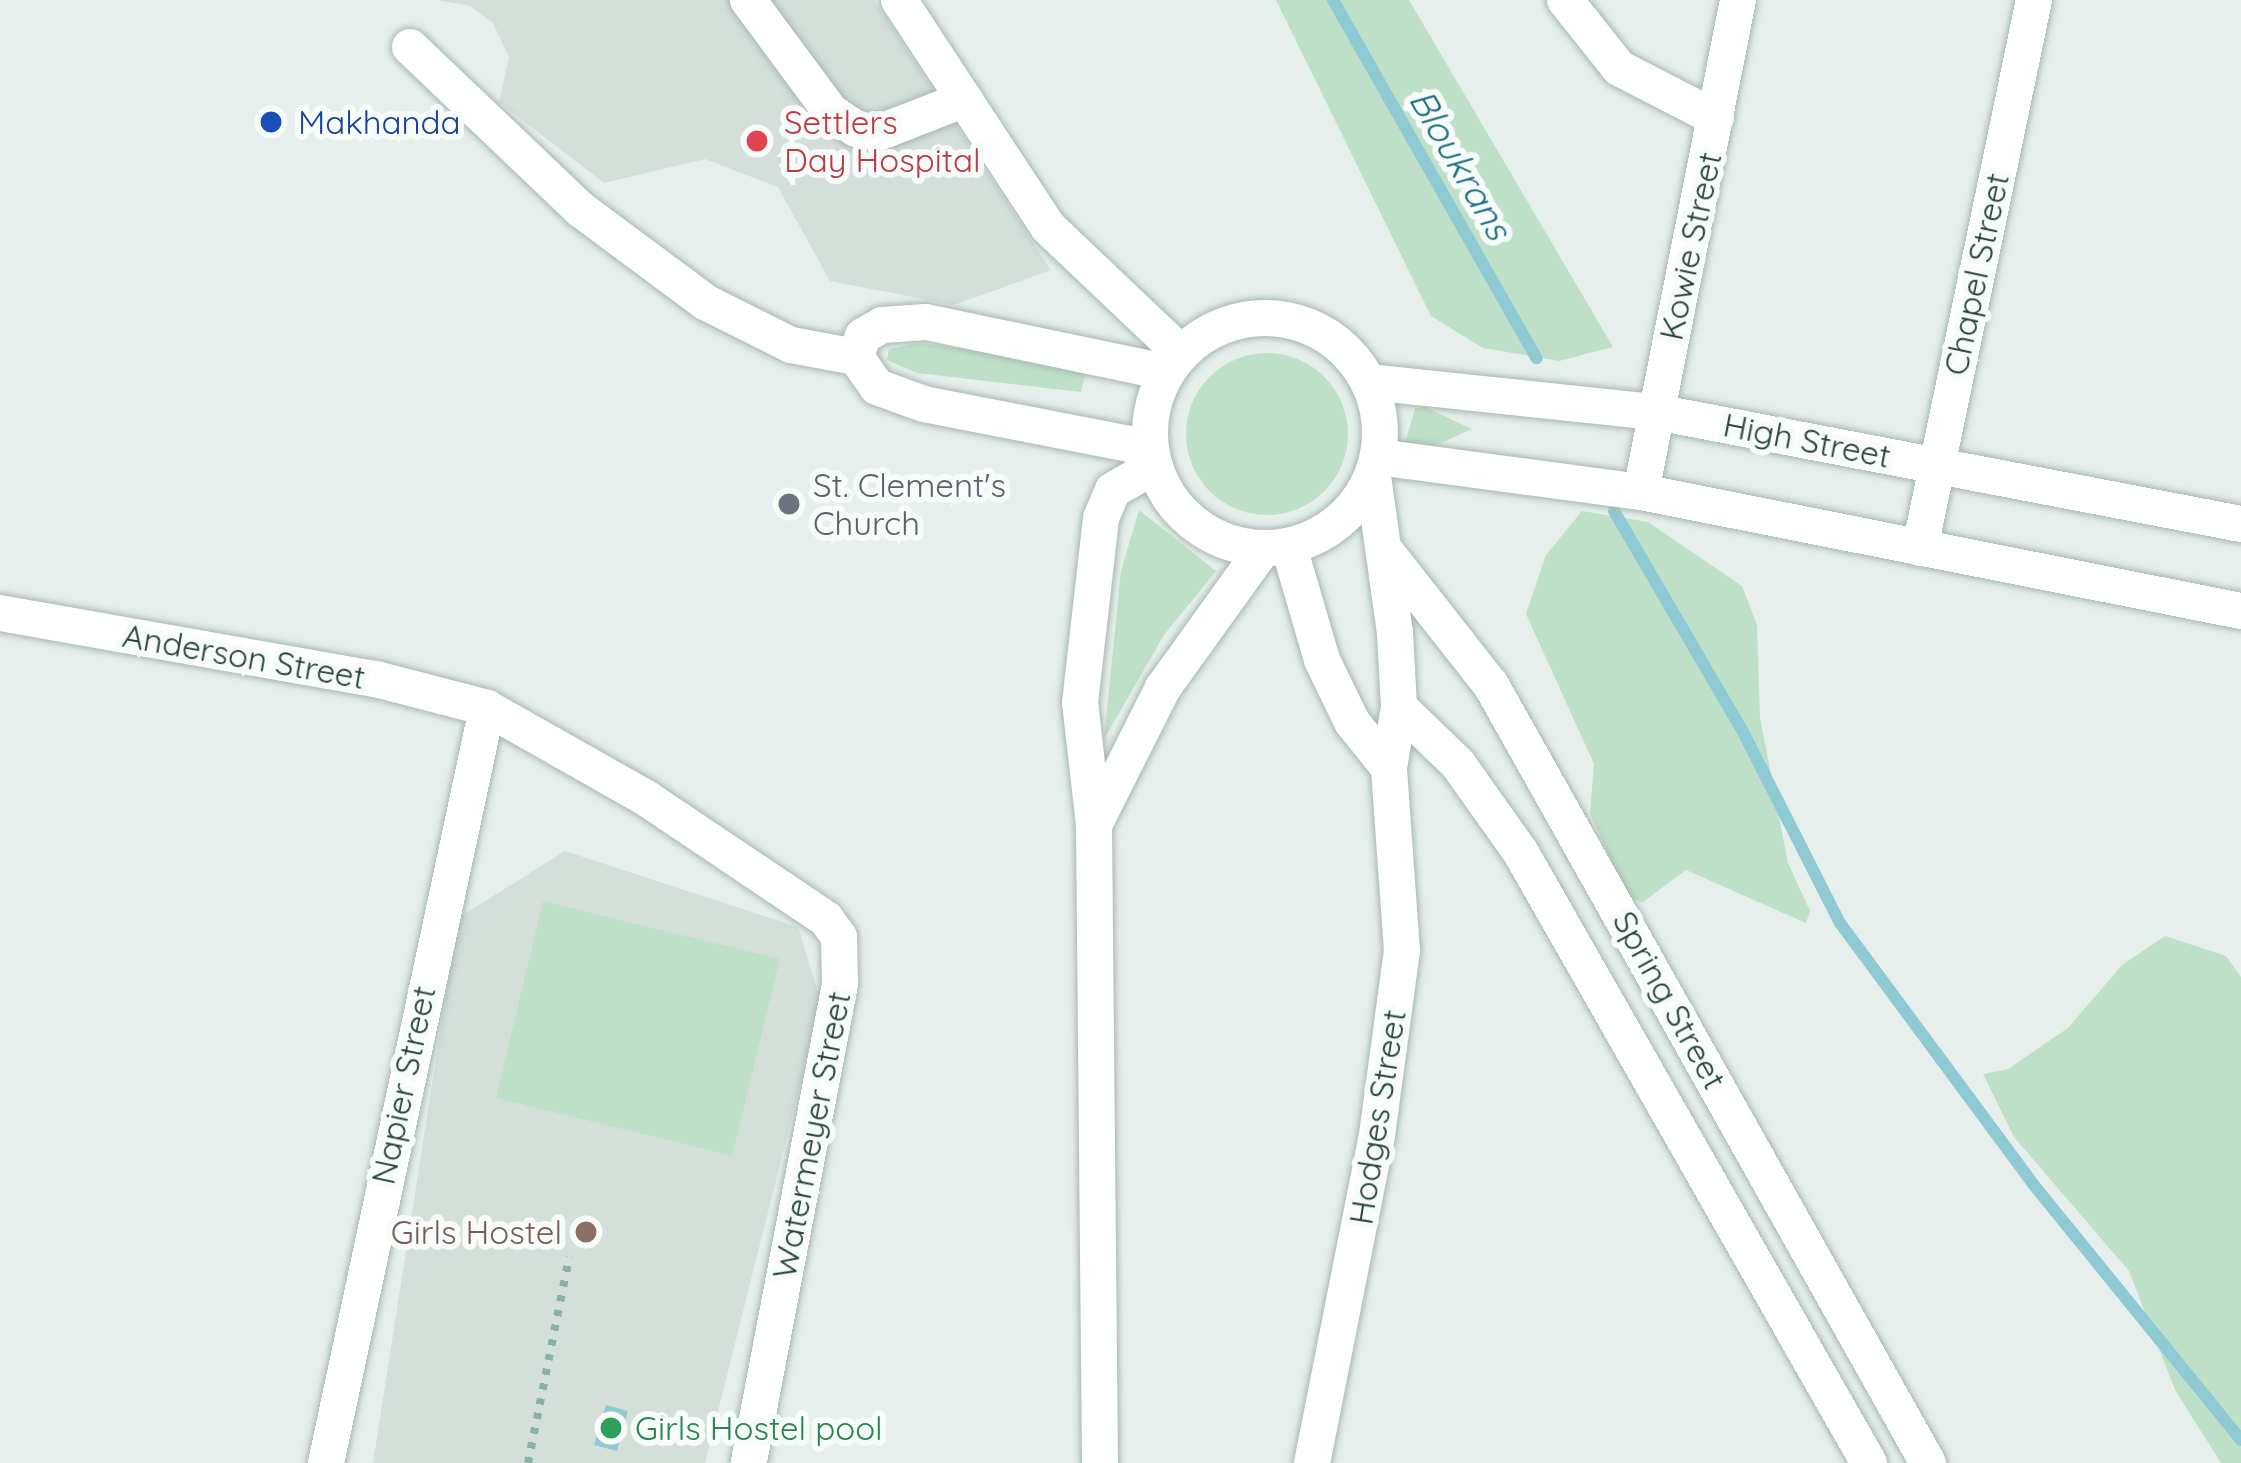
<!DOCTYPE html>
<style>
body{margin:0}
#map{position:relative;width:2241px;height:1463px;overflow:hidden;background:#e6efeb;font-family:Quicksand,sans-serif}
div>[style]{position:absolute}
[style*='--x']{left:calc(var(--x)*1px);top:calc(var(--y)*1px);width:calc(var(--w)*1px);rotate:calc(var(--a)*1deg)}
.built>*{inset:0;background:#d4dfda}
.green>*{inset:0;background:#bfe0c8}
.round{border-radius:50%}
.water>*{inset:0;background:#8ec9d4}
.stream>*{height:12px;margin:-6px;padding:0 6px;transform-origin:6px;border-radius:6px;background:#8ec9d4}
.path>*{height:8px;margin-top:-4px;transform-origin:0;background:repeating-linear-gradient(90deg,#86b3a5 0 6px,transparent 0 15px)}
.roads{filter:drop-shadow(0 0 3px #a8b8b2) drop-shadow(0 0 3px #a8b8b2)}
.minor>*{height:36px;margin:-18px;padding:0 18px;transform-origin:18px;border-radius:18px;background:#fff}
.minor>.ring{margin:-18px;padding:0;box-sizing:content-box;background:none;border:36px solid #fff;border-radius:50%}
.dots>*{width:33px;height:33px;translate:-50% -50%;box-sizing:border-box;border:6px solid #f7fbf9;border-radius:50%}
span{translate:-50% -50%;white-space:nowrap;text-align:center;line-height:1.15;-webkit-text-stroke:12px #f7fbf9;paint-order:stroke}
.transit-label{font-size:33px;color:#164399}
.left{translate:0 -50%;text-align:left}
.health-label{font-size:33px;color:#be3a42}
.street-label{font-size:33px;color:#24423a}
.worship-label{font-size:33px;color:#5b616d}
.education-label{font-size:33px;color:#785e54}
.right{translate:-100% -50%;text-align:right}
.leisure-label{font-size:33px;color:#27864d}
.water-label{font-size:36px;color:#1c6f80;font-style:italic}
</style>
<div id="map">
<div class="built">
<div style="clip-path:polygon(437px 0,874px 0,1051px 270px,954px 305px,830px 281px,778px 187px,705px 159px,604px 183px,499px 102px,509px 57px,493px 23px,470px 6px)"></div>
<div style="clip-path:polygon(565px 851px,798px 927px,821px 1001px,705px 1463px,373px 1463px,458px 918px)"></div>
</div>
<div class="green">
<div style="clip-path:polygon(1276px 0,1409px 0,1613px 347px,1559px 361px,1483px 348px,1431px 316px)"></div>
<div style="clip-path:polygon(918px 343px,1087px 365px,1081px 392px,917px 373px,887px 360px,889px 349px)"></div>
<div class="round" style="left:1186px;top:353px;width:162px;height:162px"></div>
<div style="clip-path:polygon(1425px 407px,1472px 429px,1423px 451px,1403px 451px,1415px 408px)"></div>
<div style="clip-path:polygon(1139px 510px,1216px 571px,1164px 635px,1104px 739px,1121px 571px)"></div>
<div style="clip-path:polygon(1582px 511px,1648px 522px,1742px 586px,1757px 625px,1760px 717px,1788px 863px,1810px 911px,1806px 923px,1686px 870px,1643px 902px,1627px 897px,1590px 813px,1594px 764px,1526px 614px,1546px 555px)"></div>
<div style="clip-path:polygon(543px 901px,780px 959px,732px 1156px,496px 1098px)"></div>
<div style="clip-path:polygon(2165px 936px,2226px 956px,2241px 977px,2241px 1463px,2221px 1463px,2175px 1390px,2129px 1271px,2014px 1137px,1983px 1074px,2008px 1069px,2068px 1028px,2122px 965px)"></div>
</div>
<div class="water">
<div style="clip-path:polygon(606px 1405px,628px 1411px,617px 1451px,594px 1445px)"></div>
</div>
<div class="stream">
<div style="--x:1333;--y:0;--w:412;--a:60.4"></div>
<div style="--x:1614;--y:511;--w:254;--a:59.7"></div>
<div style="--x:1742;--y:730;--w:216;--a:63.1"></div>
<div style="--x:1840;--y:923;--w:325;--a:53.5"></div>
<div style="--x:2033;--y:1184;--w:330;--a:50.9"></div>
</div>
<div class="path">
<div style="--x:528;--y:1463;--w:210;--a:-78.7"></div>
</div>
<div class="roads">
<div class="minor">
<div style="--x:748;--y:0;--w:139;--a:53.5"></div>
<div style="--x:831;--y:112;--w:30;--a:34"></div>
<div style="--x:856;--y:129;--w:22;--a:10"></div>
<div style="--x:878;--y:133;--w:93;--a:-21.3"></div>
<div style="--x:899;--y:0;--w:272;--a:56.7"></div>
<div style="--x:1048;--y:227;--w:183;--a:43.5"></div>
<div style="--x:1565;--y:0;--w:87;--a:51.5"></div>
<div style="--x:1619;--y:68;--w:109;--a:27.3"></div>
<div style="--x:410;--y:47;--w:235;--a:43.6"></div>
<div style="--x:580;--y:209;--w:156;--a:36.6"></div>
<div style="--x:705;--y:302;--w:96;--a:26.6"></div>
<div style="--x:791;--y:345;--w:66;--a:10.5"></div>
<div class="ring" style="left:1150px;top:318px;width:194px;height:194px"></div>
<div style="--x:1369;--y:382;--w:289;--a:6"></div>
<div style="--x:1656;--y:412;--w:596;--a:10.84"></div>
<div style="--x:1150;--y:448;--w:230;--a:-169"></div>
<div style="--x:924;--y:404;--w:50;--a:-160.1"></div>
<div style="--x:877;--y:387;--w:37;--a:-125"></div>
<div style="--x:856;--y:357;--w:22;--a:-72"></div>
<div style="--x:863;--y:336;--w:22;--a:-30"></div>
<div style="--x:882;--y:325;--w:44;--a:-3.9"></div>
<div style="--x:926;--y:322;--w:245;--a:11.8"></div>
<div style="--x:1378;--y:457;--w:265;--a:7.6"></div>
<div style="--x:1641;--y:492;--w:612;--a:11.22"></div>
<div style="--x:1641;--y:492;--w:501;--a:-78.85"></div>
<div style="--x:1289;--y:547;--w:118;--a:73.7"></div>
<div style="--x:1322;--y:660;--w:69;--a:64.2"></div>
<div style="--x:1352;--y:722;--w:59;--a:51.2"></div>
<div style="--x:1920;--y:548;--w:560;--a:-78.25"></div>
<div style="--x:1387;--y:553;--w:168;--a:51.8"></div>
<div style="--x:1491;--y:685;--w:892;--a:60.68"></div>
<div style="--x:0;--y:613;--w:382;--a:10"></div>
<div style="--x:376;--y:679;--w:115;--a:14.6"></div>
<div style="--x:487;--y:708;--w:183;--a:29.5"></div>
<div style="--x:646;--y:798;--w:217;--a:33.9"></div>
<div style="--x:826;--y:919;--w:22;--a:54"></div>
<div style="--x:839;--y:937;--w:47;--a:88.8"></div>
<div style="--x:840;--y:984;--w:488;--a:100.8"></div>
<div style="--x:1399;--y:707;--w:82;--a:44"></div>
<div style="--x:1458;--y:764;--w:109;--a:54.7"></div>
<div style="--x:1521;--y:853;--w:702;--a:60.3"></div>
<div style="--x:1094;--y:825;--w:153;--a:-63.3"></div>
<div style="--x:1163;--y:688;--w:171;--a:-54.3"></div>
<div style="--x:326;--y:1463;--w:772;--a:-77.96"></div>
<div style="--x:1100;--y:1463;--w:638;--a:-90.54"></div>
<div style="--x:1094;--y:825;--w:123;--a:-96.5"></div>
<div style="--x:1080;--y:703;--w:186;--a:-83.5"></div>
<div style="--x:1101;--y:518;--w:30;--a:-67"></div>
<div style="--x:1113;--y:490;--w:46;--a:-29.9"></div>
<div style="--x:1312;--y:1463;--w:334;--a:-78.8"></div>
<div style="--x:1377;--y:1135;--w:186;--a:-82.3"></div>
<div style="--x:1402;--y:951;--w:183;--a:-94.1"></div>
<div style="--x:1389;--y:768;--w:62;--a:-80.7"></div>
<div style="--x:1399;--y:707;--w:74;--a:-93.1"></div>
<div style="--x:1395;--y:633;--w:158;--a:-98"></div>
</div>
</div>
<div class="dots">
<div style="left:271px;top:122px;background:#1a4fb4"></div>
<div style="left:757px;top:141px;background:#e0444e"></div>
<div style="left:789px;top:504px;background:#6b7280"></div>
<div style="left:586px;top:1232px;background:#8d6e63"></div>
<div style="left:611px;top:1428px;background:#2e9e5b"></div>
</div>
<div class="transit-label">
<span class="left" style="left:298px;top:122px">Makhanda</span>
</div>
<div class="health-label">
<span class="left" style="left:784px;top:141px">Settlers<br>Day Hospital</span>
</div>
<div class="street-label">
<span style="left:1690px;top:246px;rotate:-78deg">Kowie Street</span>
<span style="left:1976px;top:274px;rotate:-78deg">Chapel Street</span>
<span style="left:1807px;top:440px;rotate:11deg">High Street</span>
<span style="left:244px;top:656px;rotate:10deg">Anderson Street</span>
<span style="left:1670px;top:1000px;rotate:61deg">Spring Street</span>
<span style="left:403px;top:1085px;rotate:-78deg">Napier Street</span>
<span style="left:1377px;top:1117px;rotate:-81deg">Hodges Street</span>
<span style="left:811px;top:1135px;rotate:-79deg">Watermeyer Street</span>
</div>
<div class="worship-label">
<span class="left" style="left:813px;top:504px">St. Clement's<br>Church</span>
</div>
<div class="education-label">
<span class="right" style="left:562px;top:1232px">Girls Hostel</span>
</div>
<div class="leisure-label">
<span class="left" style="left:635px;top:1428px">Girls Hostel pool</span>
</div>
<div class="water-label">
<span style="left:1461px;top:164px;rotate:60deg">Bloukrans</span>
</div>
</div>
